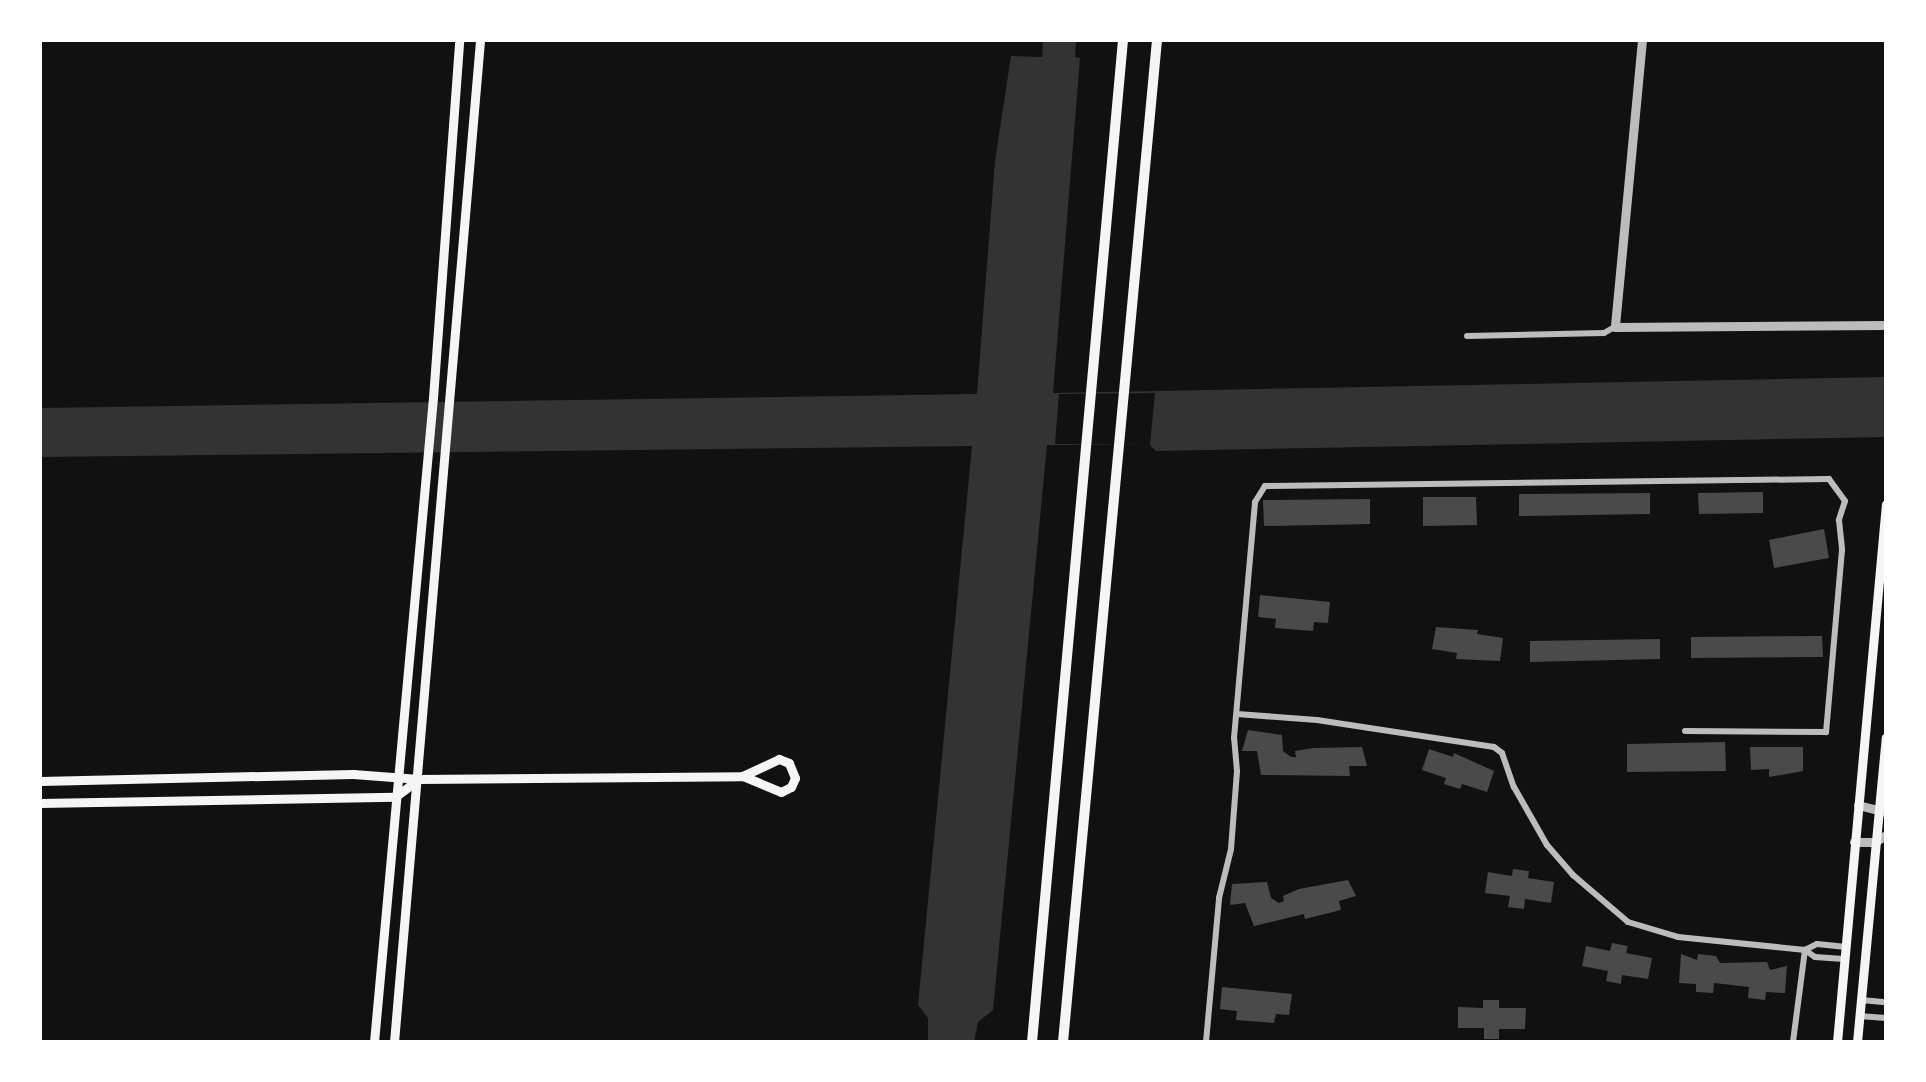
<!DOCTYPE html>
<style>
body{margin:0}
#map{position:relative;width:1926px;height:1082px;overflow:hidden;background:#111;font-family:Spectral,serif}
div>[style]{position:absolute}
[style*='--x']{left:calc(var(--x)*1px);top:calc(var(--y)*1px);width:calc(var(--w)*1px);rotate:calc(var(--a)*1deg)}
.water>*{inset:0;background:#333}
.pier>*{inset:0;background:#111}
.building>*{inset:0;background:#4a4a4a}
.minor>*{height:6px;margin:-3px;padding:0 3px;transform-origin:3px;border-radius:3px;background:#bcbcbc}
.tertiary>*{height:9px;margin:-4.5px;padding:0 4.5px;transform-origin:4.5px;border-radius:4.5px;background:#bcbcbc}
.secondary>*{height:9px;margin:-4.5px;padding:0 4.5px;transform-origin:4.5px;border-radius:4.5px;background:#f5f5f5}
.primary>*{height:10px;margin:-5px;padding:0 5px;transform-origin:5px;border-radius:5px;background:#f5f5f5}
span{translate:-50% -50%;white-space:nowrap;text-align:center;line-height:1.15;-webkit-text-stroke:9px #fff;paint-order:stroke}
.frame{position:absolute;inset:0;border:42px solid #fff;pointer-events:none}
</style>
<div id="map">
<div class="water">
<div style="clip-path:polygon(1043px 40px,1076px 40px,1075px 57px,1080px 58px,1053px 393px,1886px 377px,1886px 437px,1156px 451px,1150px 445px,1047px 445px,993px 1010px,978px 1022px,974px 1042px,928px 1042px,928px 1018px,918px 1005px,972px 446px,40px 457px,40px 408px,977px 394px,995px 161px,1011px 56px,1042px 57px)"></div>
</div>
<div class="pier">
<div style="clip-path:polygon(1155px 393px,1150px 445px,1055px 444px,1059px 394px)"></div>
</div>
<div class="building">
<div style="clip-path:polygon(1763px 492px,1763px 513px,1699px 514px,1698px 493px)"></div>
<div style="clip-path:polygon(1650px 493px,1650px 514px,1519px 516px,1519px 494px)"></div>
<div style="clip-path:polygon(1423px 497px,1476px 497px,1477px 525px,1423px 526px)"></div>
<div style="clip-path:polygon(1370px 499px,1370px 524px,1264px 526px,1263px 500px)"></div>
<div style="clip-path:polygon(1824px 529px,1829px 558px,1774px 568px,1769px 540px)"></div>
<div style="clip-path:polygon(1260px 595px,1330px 602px,1328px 623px,1314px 622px,1313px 631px,1275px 628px,1276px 619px,1258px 617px)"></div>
<div style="clip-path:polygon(1436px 627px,1478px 630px,1477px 634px,1503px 638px,1500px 661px,1456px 659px,1457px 653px,1432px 649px)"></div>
<div style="clip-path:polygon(1822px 636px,1823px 657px,1691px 658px,1691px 637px)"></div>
<div style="clip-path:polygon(1660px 639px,1660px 659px,1530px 662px,1530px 641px)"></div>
<div style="clip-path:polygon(1248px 730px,1282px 735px,1283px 751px,1291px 757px,1296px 757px,1295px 751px,1313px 748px,1362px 747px,1367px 766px,1349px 766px,1350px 776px,1261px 775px,1257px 751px,1242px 751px)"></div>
<div style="clip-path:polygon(1725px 742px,1726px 771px,1627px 772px,1627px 744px)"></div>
<div style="clip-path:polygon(1750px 747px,1803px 747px,1803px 771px,1769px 777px,1769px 769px,1751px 770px)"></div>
<div style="clip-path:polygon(1429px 749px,1453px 757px,1454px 753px,1494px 771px,1487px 792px,1462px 784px,1460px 789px,1444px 784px,1446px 778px,1422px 770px)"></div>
<div style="clip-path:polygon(1513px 869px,1529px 871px,1528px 878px,1554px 882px,1551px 903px,1525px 899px,1524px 909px,1508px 907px,1510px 896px,1485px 893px,1488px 872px,1512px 876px)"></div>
<div style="clip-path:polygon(1348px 880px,1356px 896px,1339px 901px,1341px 910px,1305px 919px,1304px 914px,1254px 926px,1245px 903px,1230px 905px,1232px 884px,1267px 882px,1271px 898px,1279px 903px,1284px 901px,1283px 896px,1299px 889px)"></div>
<div style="clip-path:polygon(1612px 943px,1628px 946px,1626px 953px,1652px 958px,1648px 979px,1622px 975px,1621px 984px,1606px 981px,1608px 971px,1582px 966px,1586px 946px,1610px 951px)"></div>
<div style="clip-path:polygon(1681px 954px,1697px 960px,1698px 954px,1716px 956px,1720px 963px,1767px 962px,1770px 970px,1787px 966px,1785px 993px,1766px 992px,1765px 1000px,1748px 998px,1749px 987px,1714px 983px,1713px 993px,1696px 992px,1696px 984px,1679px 983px)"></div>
<div style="clip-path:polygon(1222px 987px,1292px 994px,1289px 1015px,1276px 1014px,1274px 1023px,1236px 1020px,1237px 1011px,1220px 1009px)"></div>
<div style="clip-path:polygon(1483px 1000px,1499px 1000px,1499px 1008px,1526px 1008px,1525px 1029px,1499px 1029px,1499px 1039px,1484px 1039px,1484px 1028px,1458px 1028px,1458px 1007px,1483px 1008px)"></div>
</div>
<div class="minor">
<div style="--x:1467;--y:336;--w:137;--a:-1.3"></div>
<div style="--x:1604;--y:333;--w:13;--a:-29"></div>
<div style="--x:1237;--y:714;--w:80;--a:4.3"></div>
<div style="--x:1317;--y:720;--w:179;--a:8.7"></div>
<div style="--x:1494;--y:747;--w:10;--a:37"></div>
<div style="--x:1502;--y:753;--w:36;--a:71"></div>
<div style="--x:1514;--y:787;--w:67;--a:60.4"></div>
<div style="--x:1547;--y:845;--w:40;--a:49"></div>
<div style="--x:1573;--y:875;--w:72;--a:40.5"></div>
<div style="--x:1628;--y:922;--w:52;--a:16.7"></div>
<div style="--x:1678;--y:937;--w:128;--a:5.8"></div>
<div style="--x:1805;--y:950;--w:12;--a:35"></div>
<div style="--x:1815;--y:957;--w:29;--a:4"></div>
<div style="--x:1805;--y:950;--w:13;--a:-27"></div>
<div style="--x:1817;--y:944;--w:27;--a:6"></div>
<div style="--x:1861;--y:1000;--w:25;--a:5"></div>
<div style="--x:1859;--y:1016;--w:27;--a:4"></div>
<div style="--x:1206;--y:1042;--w:145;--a:-84.8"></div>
<div style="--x:1219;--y:898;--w:50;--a:-76.2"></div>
<div style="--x:1231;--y:849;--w:78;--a:-85.6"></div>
<div style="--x:1237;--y:771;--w:33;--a:-95"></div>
<div style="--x:1234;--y:738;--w:237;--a:-84.9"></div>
<div style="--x:1255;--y:502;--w:19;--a:-58"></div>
<div style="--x:1265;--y:486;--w:564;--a:-0.71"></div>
<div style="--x:1829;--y:479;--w:27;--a:54"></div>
<div style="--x:1845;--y:501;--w:20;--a:108"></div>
<div style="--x:1839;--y:520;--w:30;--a:84"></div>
<div style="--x:1842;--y:550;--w:183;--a:95"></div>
<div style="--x:1826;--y:732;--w:141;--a:-179.6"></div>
<div style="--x:1793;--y:1042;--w:93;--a:-82.6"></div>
</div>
<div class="tertiary">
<div style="--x:1642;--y:40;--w:288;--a:95.4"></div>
<div style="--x:1615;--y:327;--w:271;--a:-0.4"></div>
<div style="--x:1858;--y:805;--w:29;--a:14"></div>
<div style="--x:1854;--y:842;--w:20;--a:0"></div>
<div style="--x:1874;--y:842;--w:14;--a:-30"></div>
</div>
<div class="secondary">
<div style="--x:40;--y:781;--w:313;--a:-1.3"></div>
<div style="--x:353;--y:774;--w:66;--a:4.3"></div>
<div style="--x:419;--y:779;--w:324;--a:-0.5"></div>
<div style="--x:743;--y:776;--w:41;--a:22.8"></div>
<div style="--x:781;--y:792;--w:11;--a:-27"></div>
<div style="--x:791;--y:787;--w:10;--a:-66"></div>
<div style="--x:795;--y:778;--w:16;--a:-112"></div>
<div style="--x:789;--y:763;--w:11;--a:-158"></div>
<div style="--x:779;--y:759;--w:40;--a:155"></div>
<div style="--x:40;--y:803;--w:355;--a:-1"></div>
<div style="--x:395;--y:797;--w:30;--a:-37"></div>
<div style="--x:374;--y:1042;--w:647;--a:-84.77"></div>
<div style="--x:433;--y:398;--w:359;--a:-85.8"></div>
<div style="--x:394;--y:1042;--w:1006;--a:-85.09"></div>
<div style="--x:1837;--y:1042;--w:540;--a:-84.8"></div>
<div style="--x:1857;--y:1042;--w:306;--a:-84.6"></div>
</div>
<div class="primary">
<div style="--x:1032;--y:1042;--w:1006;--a:-84.81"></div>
<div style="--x:1063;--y:1042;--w:1006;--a:-84.64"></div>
</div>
<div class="frame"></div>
</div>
